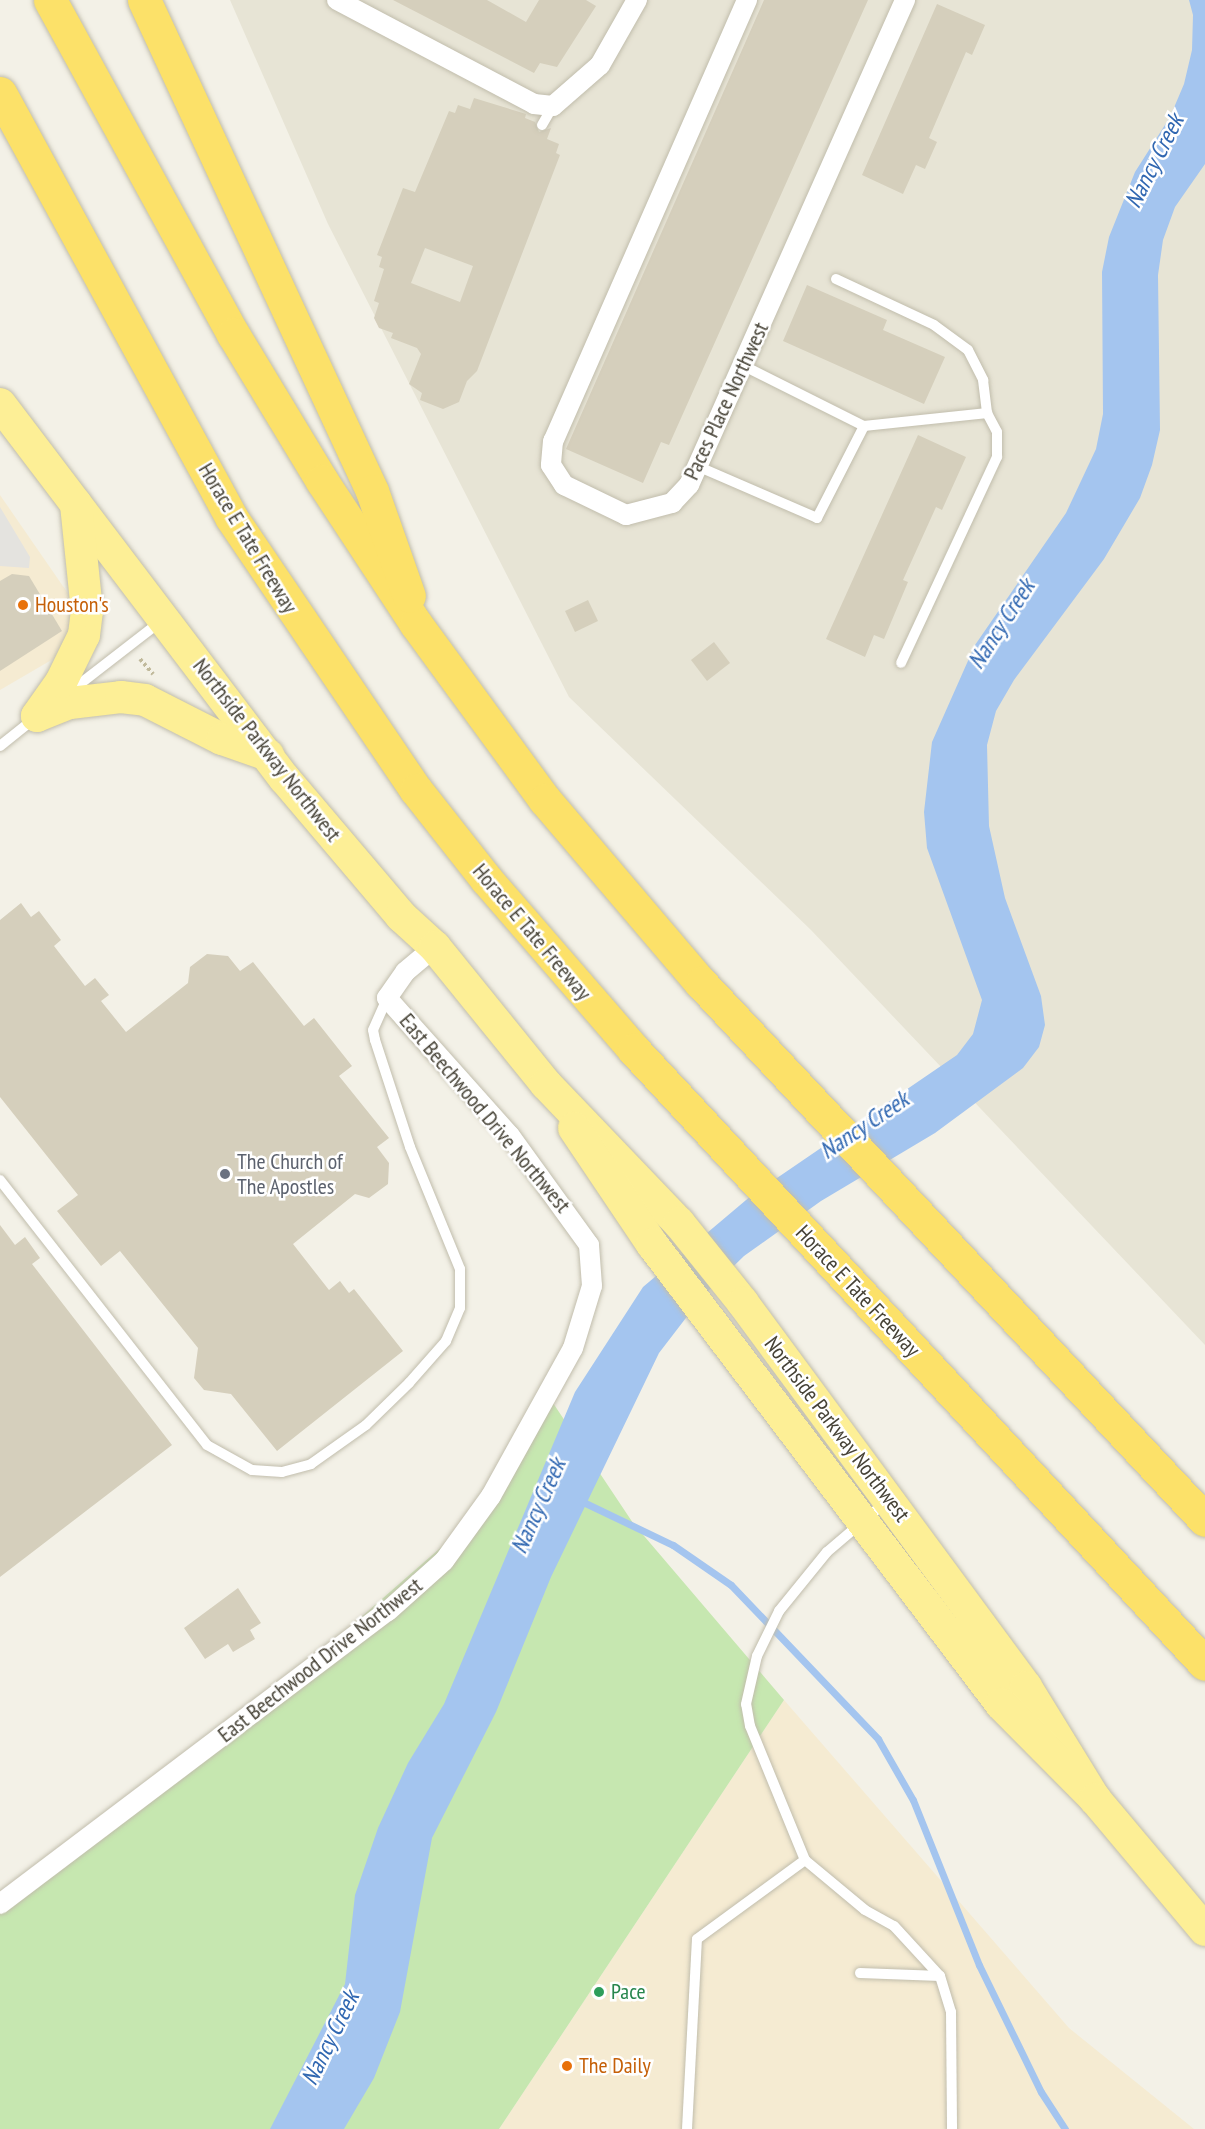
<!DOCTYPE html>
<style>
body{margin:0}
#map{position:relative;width:1205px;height:2129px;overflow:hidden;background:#f3f1e7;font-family:"PT Sans Narrow",sans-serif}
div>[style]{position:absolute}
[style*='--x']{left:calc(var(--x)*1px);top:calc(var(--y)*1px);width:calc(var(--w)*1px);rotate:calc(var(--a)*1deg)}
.residential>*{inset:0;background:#e7e4d5}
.commercial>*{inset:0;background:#f5ebd2}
.green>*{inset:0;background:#c6e7b0}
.parking>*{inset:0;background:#e4e3df}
.water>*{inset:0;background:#a4c5ef}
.stream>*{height:7px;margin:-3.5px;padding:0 3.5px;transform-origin:3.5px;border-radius:3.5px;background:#a4c5ef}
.building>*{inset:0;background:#d5cfbc}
.path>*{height:4px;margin-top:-2px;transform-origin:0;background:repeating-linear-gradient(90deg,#c0b99b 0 3px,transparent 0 6px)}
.roads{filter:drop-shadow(0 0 2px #c1bdac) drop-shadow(0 0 2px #c1bdac)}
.service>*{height:10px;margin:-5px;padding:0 5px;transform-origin:5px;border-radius:5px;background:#fff}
.minor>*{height:20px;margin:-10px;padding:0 10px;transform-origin:10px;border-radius:10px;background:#fff}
.primary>*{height:32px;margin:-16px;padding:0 16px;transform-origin:16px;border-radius:16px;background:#fdef96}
.motorway>*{height:33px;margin:-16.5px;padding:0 16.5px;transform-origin:16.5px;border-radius:16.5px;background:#fce169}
.dots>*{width:16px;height:16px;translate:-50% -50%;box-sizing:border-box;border:3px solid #fff;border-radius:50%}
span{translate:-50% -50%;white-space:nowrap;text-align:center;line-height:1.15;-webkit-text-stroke:5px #fff;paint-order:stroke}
.street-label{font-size:22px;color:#464236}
.food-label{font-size:22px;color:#c56008}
.left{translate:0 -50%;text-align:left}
.worship-label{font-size:22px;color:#5b616d}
.leisure-label{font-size:22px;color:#27864d}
.water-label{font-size:24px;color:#3067b1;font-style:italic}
</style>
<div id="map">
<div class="residential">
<div style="clip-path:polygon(230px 0,1205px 0,1205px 1345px,811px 930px,569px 697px,328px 224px)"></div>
</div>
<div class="commercial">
<div style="clip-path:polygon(0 495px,96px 634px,0 690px)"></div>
<div style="clip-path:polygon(784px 1700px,1069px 2028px,1194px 2129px,499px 2129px)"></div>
</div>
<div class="green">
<div style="clip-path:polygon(551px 1400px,633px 1523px,784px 1700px,499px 2129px,0 2129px,0 1895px,343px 1633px,477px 1516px)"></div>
</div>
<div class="parking">
<div style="clip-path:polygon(0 507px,30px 557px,29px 568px,0 566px)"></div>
</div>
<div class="water">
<div style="clip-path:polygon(1189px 0,1205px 0,1205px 164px,1175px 207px,1163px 240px,1158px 275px,1160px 430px,1152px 465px,1140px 498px,1104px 559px,1014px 680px,996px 711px,987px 745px,989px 826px,1005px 898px,1041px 996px,1045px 1025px,1039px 1047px,1023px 1068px,935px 1133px,821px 1201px,744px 1256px,702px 1297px,659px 1353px,551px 1577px,496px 1712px,432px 1838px,400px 2012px,374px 2078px,344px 2129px,270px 2129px,345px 1984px,355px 1895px,378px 1828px,408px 1763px,444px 1704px,575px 1392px,643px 1287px,752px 1195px,957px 1055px,973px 1034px,982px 1000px,927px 848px,924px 812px,932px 742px,975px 645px,1066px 513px,1096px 449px,1103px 414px,1102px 272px,1109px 237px,1135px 172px,1170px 117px,1184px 84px,1192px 50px,1193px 15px)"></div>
</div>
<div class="stream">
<div style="--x:581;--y:1501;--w:102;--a:25.6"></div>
<div style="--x:673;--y:1545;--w:70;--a:34.6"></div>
<div style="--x:731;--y:1585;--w:213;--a:46.3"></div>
<div style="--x:878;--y:1739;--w:70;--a:60.2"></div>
<div style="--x:913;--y:1800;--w:178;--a:68.2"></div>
<div style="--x:979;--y:1965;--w:141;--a:64"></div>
<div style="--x:1041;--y:2092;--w:44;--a:57"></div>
</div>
<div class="building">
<div style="clip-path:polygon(393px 0,487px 0,526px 22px,539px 0,586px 0,596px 6px,557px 67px,540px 63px,534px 73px)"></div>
<div style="clip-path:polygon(764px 0,868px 0,669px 445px,661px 442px,643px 483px,566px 449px)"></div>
<div style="clip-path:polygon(937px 4px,985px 25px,972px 55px,966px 52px,929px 138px,937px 142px,925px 169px,916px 165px,903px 194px,862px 175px)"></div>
<div style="clip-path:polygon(evenodd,474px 98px,526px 114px,525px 118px,535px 122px,539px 132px,551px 128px,547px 139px,559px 144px,556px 153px,560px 155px,477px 371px,467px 381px,459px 402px,443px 409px,420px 400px,422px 393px,409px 384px,421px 354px,417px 348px,391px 338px,393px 333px,379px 328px,374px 318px,379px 303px,374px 301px,384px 269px,379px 267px,382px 257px,377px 255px,403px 188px,415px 192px,449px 111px,455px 113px,458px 105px,470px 109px,474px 98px,425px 248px,473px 266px,460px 302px,411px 283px,425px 248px)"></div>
<div style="clip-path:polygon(807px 285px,887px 320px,883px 330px,945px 357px,924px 404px,783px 341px)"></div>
<div style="clip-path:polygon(918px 435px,966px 457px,942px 510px,936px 507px,903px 580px,908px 582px,884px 639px,874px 635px,865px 657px,826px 639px)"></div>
<div style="clip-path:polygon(12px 574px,29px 576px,62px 631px,0 671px,0 581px)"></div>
<div style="clip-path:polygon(588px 600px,598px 621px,575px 632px,565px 611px)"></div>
<div style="clip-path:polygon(714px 642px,730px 663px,707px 681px,691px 660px)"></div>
<div style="clip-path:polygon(21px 903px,31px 917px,39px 911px,61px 940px,54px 946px,85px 986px,95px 978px,109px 995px,101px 1001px,126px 1032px,188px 983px,190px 967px,207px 954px,228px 956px,240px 971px,253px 962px,304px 1026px,314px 1018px,352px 1066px,339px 1076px,389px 1138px,377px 1147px,389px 1163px,388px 1184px,369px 1198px,355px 1194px,293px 1244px,329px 1290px,340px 1281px,349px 1293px,354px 1289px,403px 1351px,277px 1451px,231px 1394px,204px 1390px,194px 1378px,198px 1348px,120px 1251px,101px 1266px,57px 1211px,78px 1195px,0 1097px,0 920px)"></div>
<div style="clip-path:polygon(0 1225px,15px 1245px,25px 1237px,40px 1258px,32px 1264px,172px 1445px,0 1577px)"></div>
<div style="clip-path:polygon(238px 1588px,261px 1623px,250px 1630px,255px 1639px,233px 1652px,228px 1644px,205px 1659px,184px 1628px)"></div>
</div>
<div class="path">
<div style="--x:140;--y:659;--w:20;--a:49"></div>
</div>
<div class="roads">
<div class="service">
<div style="--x:542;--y:125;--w:22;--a:-60"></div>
<div style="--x:836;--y:279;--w:108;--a:25.1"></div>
<div style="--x:934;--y:325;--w:42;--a:36.3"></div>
<div style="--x:968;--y:350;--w:34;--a:63"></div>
<div style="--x:983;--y:380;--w:33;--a:83"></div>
<div style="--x:987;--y:413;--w:21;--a:62"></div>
<div style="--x:997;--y:432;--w:25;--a:90"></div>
<div style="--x:997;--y:457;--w:227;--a:115"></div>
<div style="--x:742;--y:365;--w:136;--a:26.6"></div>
<div style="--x:697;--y:466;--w:131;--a:23.4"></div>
<div style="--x:817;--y:518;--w:103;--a:-62.9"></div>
<div style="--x:864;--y:426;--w:124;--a:-6"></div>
<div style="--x:67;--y:694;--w:119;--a:-37.8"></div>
<div style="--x:0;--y:746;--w:45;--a:-38.7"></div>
<div style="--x:0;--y:1180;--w:336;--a:52"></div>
<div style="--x:207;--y:1445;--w:51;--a:29.1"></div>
<div style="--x:252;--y:1470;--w:30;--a:4"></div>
<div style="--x:282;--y:1472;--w:30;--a:-15"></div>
<div style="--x:311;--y:1464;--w:67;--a:-35.3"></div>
<div style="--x:366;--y:1425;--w:60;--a:-44.3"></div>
<div style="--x:409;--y:1383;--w:56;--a:-48.6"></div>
<div style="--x:446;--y:1341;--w:36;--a:-67"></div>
<div style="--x:460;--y:1308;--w:39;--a:-90"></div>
<div style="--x:460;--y:1269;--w:132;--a:-112.3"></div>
<div style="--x:410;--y:1147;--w:113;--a:-108.1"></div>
<div style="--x:375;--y:1040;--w:10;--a:-101"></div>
<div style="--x:373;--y:1030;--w:35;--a:-66"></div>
<div style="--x:805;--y:1860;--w:78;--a:39.8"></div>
<div style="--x:865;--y:1910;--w:33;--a:29"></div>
<div style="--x:894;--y:1926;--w:68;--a:47.4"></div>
<div style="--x:940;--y:1976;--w:38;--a:73"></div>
<div style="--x:951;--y:2012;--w:117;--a:89.5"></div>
<div style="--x:860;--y:1973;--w:80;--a:2.1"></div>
<div style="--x:687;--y:2129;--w:190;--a:-87"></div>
<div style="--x:697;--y:1939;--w:134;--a:-36.2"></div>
<div style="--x:805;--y:1860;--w:145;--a:-112.3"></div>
<div style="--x:750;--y:1726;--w:22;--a:-100"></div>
<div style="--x:746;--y:1704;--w:49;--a:-77.1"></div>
<div style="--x:757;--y:1656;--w:50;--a:-63.9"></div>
<div style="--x:779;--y:1611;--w:76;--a:-50.9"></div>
<div style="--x:827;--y:1552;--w:79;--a:-40.4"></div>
</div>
<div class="minor">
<div style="--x:337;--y:0;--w:223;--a:27.8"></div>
<div style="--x:534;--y:104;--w:19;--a:6"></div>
<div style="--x:553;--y:106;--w:62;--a:-41.1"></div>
<div style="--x:600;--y:65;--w:75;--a:-60.4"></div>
<div style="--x:747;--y:0;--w:482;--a:113.7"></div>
<div style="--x:553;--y:441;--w:24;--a:95"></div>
<div style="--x:551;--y:465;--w:24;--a:57"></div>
<div style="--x:564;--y:485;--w:69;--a:25.8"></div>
<div style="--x:626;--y:515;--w:48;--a:-14.6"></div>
<div style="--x:672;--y:503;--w:25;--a:-47"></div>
<div style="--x:689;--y:485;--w:531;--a:-65.99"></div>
<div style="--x:0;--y:1904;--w:486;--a:-37.1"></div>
<div style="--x:388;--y:1611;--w:75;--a:-41.8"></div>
<div style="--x:444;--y:1561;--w:80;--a:-54.1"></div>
<div style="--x:491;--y:1496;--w:169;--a:-61"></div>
<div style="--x:573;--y:1348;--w:65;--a:-73"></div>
<div style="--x:592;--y:1286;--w:41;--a:-94.2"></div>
<div style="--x:589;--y:1245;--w:135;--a:-125.9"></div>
<div style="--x:510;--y:1136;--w:185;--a:-131.7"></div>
<div style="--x:387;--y:998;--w:32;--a:-55"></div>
<div style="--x:405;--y:972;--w:39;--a:-40"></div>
</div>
<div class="primary">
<div style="--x:0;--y:404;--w:471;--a:52.8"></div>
<div style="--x:285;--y:779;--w:180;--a:49.7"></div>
<div style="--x:401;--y:916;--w:46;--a:42.4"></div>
<div style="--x:435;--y:947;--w:176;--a:51"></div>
<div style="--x:546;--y:1084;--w:192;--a:46.3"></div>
<div style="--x:679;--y:1223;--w:102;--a:51.3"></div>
<div style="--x:743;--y:1303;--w:477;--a:53.6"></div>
<div style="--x:1026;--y:1687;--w:132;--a:58.4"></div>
<div style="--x:37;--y:716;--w:35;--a:-22"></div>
<div style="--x:70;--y:703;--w:51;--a:-6.7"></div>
<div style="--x:121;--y:697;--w:24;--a:7"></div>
<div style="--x:145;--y:700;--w:86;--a:26.9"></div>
<div style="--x:222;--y:739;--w:49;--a:19.2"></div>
<div style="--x:37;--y:716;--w:42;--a:-54.8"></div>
<div style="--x:61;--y:682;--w:52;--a:-63.9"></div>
<div style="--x:84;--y:635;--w:24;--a:-83"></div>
<div style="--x:87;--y:611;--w:108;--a:-95.9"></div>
<div style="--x:574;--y:1128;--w:140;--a:56.1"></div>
<div style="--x:652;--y:1244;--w:577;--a:52.81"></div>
<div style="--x:1001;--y:1704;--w:134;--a:45.3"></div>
<div style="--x:1095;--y:1799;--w:171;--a:50"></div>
</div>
<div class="motorway">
<div style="--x:50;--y:0;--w:381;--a:61.3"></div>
<div style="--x:233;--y:334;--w:172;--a:58.8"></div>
<div style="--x:322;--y:481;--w:171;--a:56.7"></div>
<div style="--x:416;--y:624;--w:218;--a:53.8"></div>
<div style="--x:545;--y:800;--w:240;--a:49.6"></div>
<div style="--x:701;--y:983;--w:736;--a:46.82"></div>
<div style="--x:144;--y:0;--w:541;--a:65.09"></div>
<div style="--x:372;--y:491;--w:111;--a:70.6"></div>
<div style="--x:0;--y:93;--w:483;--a:61.4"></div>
<div style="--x:231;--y:517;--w:330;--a:55.9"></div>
<div style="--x:416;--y:790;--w:113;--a:51.8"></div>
<div style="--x:486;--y:879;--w:226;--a:49.1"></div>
<div style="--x:634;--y:1050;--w:838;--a:47.08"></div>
</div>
</div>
<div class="dots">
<div style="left:23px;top:605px;background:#e8710a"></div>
<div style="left:225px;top:1174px;background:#6b7280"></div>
<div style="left:599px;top:1992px;background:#2e9e5b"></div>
<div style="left:567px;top:2066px;background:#e8710a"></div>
</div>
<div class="street-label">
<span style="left:726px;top:401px;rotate:-65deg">Paces Place Northwest</span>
<span style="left:248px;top:538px;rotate:59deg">Horace E Tate Freeway</span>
<span style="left:267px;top:750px;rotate:52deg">Northside Parkway Northwest</span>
<span style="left:532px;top:932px;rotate:50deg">Horace E Tate Freeway</span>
<span style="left:485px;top:1113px;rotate:50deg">East Beechwood Drive Northwest</span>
<span style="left:858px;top:1291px;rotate:47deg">Horace E Tate Freeway</span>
<span style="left:837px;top:1429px;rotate:53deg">Northside Parkway Northwest</span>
<span style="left:320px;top:1660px;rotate:-38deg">East Beechwood Drive Northwest</span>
</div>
<div class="food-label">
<span class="left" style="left:35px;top:605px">Houston's</span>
<span class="left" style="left:579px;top:2066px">The Daily</span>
</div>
<div class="worship-label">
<span class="left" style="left:237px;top:1174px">The Church of<br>The Apostles</span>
</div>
<div class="leisure-label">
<span class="left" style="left:611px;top:1992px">Pace</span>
</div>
<div class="water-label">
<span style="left:1154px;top:161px;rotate:-63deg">Nancy Creek</span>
<span style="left:1001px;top:624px;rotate:-57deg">Nancy Creek</span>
<span style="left:864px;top:1125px;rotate:-34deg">Nancy Creek</span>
<span style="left:538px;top:1506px;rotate:-66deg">Nancy Creek</span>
<span style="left:330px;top:2038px;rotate:-64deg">Nancy Creek</span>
</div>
</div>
